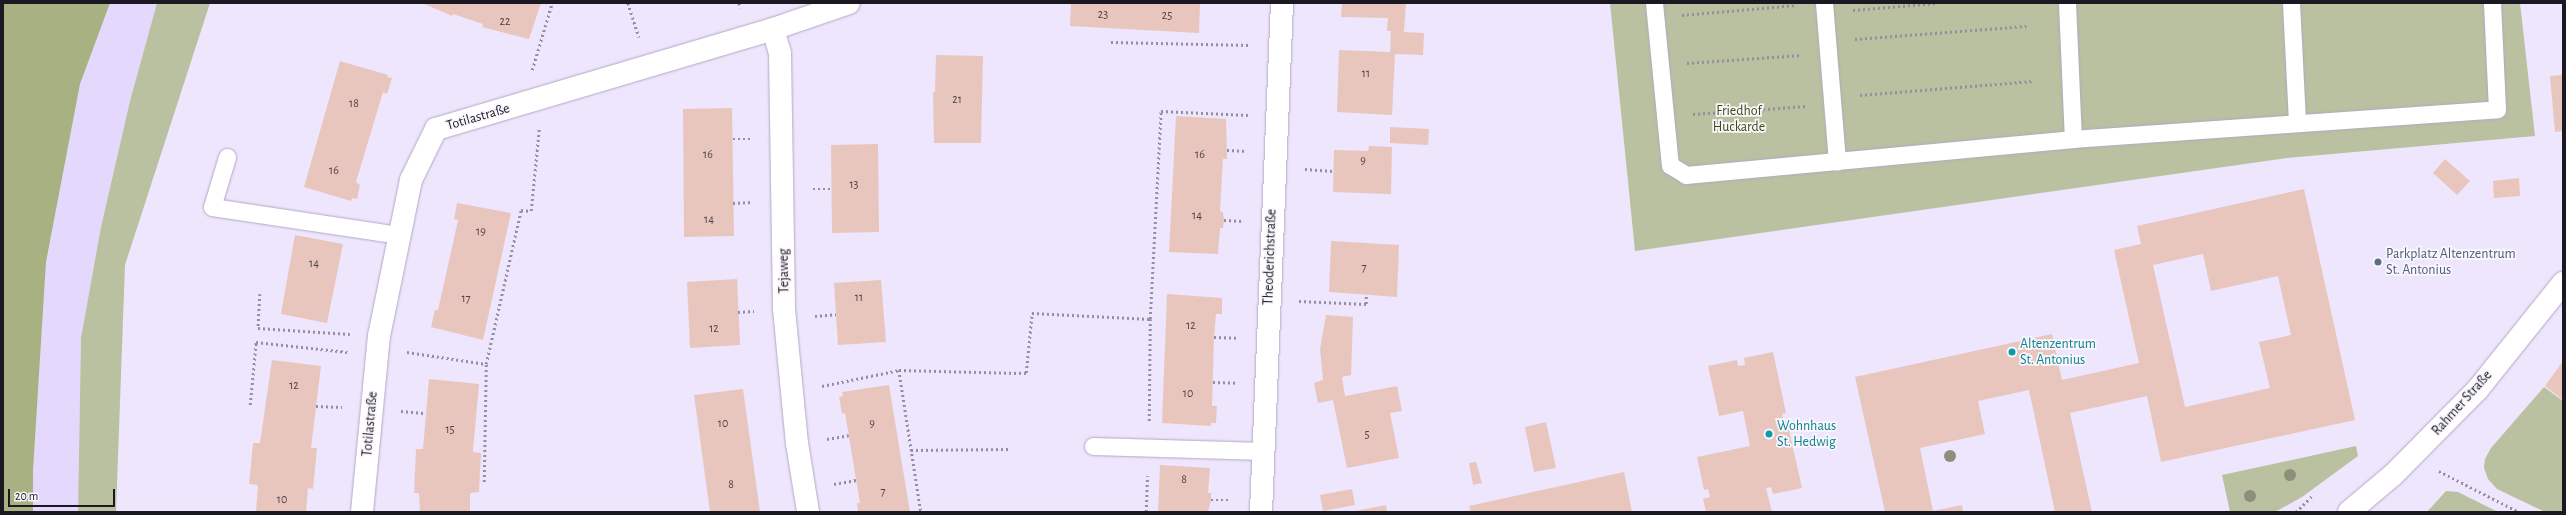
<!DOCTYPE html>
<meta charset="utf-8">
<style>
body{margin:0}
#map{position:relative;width:2566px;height:515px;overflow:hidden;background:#eee6fd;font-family:"Alegreya Sans",sans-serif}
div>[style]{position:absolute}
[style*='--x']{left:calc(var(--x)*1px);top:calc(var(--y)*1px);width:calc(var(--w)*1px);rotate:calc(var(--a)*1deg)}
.built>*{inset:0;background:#e4d8fc}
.green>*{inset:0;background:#b9c1a0}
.forest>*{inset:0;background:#a7b181}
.building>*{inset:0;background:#e8c6be}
.path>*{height:2.5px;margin-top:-1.25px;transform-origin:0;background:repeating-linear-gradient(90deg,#958ea0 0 2px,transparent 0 5px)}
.roads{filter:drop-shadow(0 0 1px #b2a8c4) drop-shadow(0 0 1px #b2a8c4)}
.service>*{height:17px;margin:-8.5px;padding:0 8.5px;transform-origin:8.5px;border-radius:8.5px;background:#fff}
.minor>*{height:22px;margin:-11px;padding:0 11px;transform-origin:11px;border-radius:11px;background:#fff}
.secondary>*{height:22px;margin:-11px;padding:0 11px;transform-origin:11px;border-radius:11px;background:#fff}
.trees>*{width:12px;height:12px;margin:-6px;border-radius:50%;background:#8e8f7b}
.dots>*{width:11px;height:11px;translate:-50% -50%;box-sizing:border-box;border:2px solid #f9f7fd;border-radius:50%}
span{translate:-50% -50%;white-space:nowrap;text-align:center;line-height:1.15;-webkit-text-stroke:3.5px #f9f7fd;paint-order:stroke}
.number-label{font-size:12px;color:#4f4449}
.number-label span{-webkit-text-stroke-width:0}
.park-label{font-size:14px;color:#3f4810}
.street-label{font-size:14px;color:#1c1822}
.service-label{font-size:14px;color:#4e5e75}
.left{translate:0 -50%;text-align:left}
.culture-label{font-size:14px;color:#0d838f}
.frame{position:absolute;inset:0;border:4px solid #1c1822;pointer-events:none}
.scale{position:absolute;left:8px;top:489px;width:107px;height:18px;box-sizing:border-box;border:2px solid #1c1822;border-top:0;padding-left:5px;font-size:12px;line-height:14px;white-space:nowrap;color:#1c1822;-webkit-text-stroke:3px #f9f7fd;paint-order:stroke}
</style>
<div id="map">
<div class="built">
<div style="clip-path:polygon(110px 3px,157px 3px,130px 101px,101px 227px,81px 338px,78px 512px,33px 512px,33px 471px,46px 262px,80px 84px)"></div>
</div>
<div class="green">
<div style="clip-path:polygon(157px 3px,210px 3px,125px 265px,116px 512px,78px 512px,81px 338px,101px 227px,130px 101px)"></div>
<div style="clip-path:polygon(1610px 3px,2520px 3px,2535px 136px,2287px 158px,1635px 251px)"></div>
<div style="clip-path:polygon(2544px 387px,2563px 401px,2563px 512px,2545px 512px,2497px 489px,2488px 479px,2484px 468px,2485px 459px,2491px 448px)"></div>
<div style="clip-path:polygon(2356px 446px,2358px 456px,2302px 497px,2275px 512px,2230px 512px,2222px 475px)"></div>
<div style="clip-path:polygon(2446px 491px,2458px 492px,2498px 512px,2427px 512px)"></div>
</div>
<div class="forest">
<div style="clip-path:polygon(3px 3px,110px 3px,80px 84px,46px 262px,33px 471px,33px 512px,3px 512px)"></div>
</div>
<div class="building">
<div style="clip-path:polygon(422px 3px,541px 3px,529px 39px,482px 27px,483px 24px,453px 14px,452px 16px)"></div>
<div style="clip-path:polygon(1071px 3px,1200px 3px,1199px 33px,1070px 26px)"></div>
<div style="clip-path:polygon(1342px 3px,1406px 3px,1404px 32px,1424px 33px,1423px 55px,1395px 54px,1392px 115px,1337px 112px,1339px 50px,1390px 52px,1391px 31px,1387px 31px,1388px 18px,1341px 17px)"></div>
<div style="clip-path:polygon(936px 55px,983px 56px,981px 143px,934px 143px,933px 92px,935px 92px)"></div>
<div style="clip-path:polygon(340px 61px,388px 75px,387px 77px,392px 78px,387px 94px,383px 92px,356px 182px,360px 185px,357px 199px,352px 198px,351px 201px,304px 187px)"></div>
<div style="clip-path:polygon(2563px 75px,2563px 131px,2555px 132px,2550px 76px)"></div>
<div style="clip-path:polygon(732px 108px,734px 236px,684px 237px,683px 109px)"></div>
<div style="clip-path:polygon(1176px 116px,1226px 119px,1227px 159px,1223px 159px,1220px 211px,1223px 212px,1224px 220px,1223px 228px,1220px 228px,1218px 254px,1169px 252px)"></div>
<div style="clip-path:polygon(1390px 127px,1429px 129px,1428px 145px,1390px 143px)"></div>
<div style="clip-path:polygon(878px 144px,879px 232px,832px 233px,831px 145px)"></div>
<div style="clip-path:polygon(1369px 146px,1392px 147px,1391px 194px,1333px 192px,1334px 150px,1368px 151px)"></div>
<div style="clip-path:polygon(2445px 159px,2470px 181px,2457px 195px,2433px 173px)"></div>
<div style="clip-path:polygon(2519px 178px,2520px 196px,2494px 198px,2493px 181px)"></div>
<div style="clip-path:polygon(evenodd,2304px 189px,2355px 420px,2161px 462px,2147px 396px,2070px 413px,2092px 512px,2055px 512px,2029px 390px,1978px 401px,1985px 434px,1920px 448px,1933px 511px,1962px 505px,1963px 512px,1885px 512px,1855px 377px,2052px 334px,2062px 380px,2139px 363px,2114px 250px,2141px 244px,2137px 226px,2304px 189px,2203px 254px,2211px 291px,2278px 276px,2291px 335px,2259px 342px,2270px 388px,2185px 407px,2153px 265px,2203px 254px)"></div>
<div style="clip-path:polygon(457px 203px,511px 213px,483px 340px,431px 327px,435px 310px,438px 310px,453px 243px,458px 220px,454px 219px)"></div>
<div style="clip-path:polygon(295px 235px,343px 244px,327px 323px,281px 314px)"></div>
<div style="clip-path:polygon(1331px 241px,1399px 245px,1397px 297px,1329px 292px)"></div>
<div style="clip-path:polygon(737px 279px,740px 345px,690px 348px,687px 282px)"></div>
<div style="clip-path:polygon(881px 280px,886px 342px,838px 345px,834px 283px)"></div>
<div style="clip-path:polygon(1167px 294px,1222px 298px,1222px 314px,1216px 314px,1214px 337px,1212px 406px,1217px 406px,1216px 423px,1211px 423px,1211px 426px,1162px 423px)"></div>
<div style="clip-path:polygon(1326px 315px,1353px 317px,1351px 375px,1342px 377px,1345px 396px,1397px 386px,1402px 411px,1390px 413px,1399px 458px,1347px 468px,1333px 400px,1318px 403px,1314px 383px,1323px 380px,1320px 349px)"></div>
<div style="clip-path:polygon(1773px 352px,1786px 413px,1782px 414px,1784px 422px,1787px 421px,1802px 488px,1773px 494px,1771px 487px,1766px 488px,1772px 512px,1706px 512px,1703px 499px,1710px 497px,1708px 489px,1704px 490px,1697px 457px,1750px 446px,1743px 411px,1719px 416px,1708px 366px,1737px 360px,1738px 366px,1745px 365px,1744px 358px)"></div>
<div style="clip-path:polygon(272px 360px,321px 366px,311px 448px,317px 448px,313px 489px,308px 488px,306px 512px,256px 512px,258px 485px,249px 484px,253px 443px,260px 443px)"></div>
<div style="clip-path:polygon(2563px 361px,2563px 400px,2545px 386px)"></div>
<div style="clip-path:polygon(429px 379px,479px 384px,473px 450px,473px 452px,481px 453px,479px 492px,470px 493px,470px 512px,420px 512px,419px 493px,414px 493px,416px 449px,423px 449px)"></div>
<div style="clip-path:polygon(889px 385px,910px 512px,858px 512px,857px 503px,860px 503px,845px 413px,842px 414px,839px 397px,843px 396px,842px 392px)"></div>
<div style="clip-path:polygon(743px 389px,760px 512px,710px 512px,694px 395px)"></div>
<div style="clip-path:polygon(1546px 422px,1556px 468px,1534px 472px,1525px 427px)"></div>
<div style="clip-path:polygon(1476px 462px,1482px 483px,1473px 485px,1469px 463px)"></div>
<div style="clip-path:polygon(1160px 465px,1210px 468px,1208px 493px,1211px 493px,1211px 500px,1208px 512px,1158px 512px)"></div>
<div style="clip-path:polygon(1624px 472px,1632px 512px,1471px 512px,1469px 506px)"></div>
<div style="clip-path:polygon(1352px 489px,1355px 505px,1323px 511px,1320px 495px)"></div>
<div style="clip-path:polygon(1386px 505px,1387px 512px,1355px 512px,1355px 511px)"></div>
</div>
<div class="path">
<div style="--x:628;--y:3;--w:36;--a:72"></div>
<div style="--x:739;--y:3;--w:5;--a:68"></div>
<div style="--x:1853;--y:10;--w:84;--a:-4.8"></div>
<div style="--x:1682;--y:15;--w:115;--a:-5"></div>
<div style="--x:1855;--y:39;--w:172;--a:-4.3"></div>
<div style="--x:1111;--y:42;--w:139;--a:1.2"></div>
<div style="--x:1687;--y:63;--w:114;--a:-4"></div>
<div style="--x:532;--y:70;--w:70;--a:-73.4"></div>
<div style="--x:1860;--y:95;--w:174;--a:-4.6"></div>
<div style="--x:1693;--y:114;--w:113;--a:-4"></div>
<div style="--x:733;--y:139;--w:18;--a:0"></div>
<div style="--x:1227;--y:150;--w:20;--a:3"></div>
<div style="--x:1305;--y:169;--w:28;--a:4"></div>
<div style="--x:813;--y:189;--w:17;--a:0"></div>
<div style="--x:733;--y:203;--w:19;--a:-3"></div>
<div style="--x:1224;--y:220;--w:19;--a:3"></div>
<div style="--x:260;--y:294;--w:34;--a:93"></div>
<div style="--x:258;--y:328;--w:92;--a:3.7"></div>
<div style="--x:1299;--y:301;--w:67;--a:2.6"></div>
<div style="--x:1366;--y:304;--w:8;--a:-90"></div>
<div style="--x:738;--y:312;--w:16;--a:-4"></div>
<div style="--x:815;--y:316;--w:21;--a:-5"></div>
<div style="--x:1214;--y:337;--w:24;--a:2"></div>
<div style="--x:407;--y:352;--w:80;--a:8.6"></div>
<div style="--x:899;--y:370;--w:144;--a:81.2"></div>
<div style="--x:1213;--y:382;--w:23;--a:2"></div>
<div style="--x:822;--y:386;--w:79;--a:-11.7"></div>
<div style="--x:899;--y:370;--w:127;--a:1.4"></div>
<div style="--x:1026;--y:373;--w:60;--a:-84.3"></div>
<div style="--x:1032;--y:313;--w:118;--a:2.9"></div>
<div style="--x:250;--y:405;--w:63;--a:-84.6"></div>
<div style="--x:256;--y:342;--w:92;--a:6.3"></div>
<div style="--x:316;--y:406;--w:26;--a:2"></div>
<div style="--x:401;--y:411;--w:25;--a:5"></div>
<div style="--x:1149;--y:421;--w:102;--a:-89.4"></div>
<div style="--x:1150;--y:319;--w:208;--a:-87"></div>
<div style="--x:1161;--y:111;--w:87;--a:2.6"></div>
<div style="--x:827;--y:439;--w:22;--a:-10"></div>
<div style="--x:911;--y:450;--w:100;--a:-0.6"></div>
<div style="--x:2439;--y:471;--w:90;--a:27.1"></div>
<div style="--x:484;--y:482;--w:118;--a:-89"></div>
<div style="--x:486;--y:364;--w:158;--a:-77.2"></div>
<div style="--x:521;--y:210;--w:10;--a:6"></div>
<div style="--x:531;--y:211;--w:82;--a:-84.4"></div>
<div style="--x:834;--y:484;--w:23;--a:-10"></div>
<div style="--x:1211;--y:500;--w:20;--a:0"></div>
<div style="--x:1146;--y:512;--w:36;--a:-88"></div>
<div style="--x:2296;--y:512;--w:23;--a:-45"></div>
</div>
<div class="roads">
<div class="service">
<div style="--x:1654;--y:3;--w:163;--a:84.4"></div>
<div style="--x:1670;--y:165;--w:19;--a:32"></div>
<div style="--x:1686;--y:175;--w:389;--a:-5.3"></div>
<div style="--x:2073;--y:139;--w:425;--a:-4"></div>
<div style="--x:2497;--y:109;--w:106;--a:-92.7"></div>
<div style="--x:1824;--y:3;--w:159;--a:85.3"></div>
<div style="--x:2067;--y:3;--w:136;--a:87.5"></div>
<div style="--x:2291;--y:3;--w:120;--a:87.1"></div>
<div style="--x:227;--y:157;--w:52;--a:106.7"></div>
<div style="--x:212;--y:207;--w:190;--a:8.5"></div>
<div style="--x:1093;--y:446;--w:171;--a:1.7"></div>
</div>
<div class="minor">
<div style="--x:773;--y:29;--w:25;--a:74"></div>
<div style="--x:780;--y:53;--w:256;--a:89.1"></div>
<div style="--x:784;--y:309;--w:135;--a:84.5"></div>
<div style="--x:797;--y:443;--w:70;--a:80.9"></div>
<div style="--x:362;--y:512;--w:177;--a:-84.5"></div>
<div style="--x:379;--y:336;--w:159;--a:-78.4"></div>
<div style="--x:411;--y:180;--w:57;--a:-63.9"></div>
<div style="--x:436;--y:129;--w:352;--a:-16.5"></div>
<div style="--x:773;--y:29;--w:80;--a:-18.9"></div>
<div style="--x:1261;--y:512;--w:509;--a:-87.64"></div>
</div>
<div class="secondary">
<div style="--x:2349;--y:512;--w:57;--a:-40.1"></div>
<div style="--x:2393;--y:475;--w:121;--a:-45.3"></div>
<div style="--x:2478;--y:389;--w:136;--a:-51.3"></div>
</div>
</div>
<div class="trees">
<div style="left:1950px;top:456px"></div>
<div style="left:2290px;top:475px"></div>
<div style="left:2250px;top:496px"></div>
</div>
<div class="dots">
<div style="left:2378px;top:262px;background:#5c6f8a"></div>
<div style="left:2012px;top:352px;background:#0f9aa8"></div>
<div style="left:1769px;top:434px;background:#0f9aa8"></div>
</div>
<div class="number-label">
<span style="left:1103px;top:15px">23</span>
<span style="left:1167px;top:16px">25</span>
<span style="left:505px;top:22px">22</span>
<span style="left:1366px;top:74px">11</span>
<span style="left:957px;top:100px">21</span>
<span style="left:354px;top:104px">18</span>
<span style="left:708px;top:155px">16</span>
<span style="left:1200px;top:155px">16</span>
<span style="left:1363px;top:161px">9</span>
<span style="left:334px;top:171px">16</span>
<span style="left:854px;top:185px">13</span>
<span style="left:1197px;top:216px">14</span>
<span style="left:709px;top:220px">14</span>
<span style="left:481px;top:232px">19</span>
<span style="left:314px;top:264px">14</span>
<span style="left:1364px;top:268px">7</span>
<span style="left:859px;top:298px">11</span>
<span style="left:466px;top:299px">17</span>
<span style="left:1191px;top:326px">12</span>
<span style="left:714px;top:329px">12</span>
<span style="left:294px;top:386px">12</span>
<span style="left:1188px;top:394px">10</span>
<span style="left:723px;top:424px">10</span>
<span style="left:872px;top:424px">9</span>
<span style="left:450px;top:430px">15</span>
<span style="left:1367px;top:435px">5</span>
<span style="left:1184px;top:480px">8</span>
<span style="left:731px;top:485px">8</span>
<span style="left:883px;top:492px">7</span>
<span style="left:282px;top:500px">10</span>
</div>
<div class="park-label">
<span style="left:1739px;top:119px">Friedhof<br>Huckarde</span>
</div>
<div class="street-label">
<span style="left:478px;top:117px;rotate:-16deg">Totilastraße</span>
<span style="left:1270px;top:257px;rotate:-88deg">Theoderichstraße</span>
<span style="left:784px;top:271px;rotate:-91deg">Tejaweg</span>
<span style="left:2462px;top:403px;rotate:-48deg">Rahmer Straße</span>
<span style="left:370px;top:424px;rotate:-85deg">Totilastraße</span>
</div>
<div class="service-label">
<span class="left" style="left:2386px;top:262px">Parkplatz Altenzentrum<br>St. Antonius</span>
</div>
<div class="culture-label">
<span class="left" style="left:2020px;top:352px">Altenzentrum<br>St. Antonius</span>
<span class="left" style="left:1777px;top:434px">Wohnhaus<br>St. Hedwig</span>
</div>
<div class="frame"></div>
<div class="scale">20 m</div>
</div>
